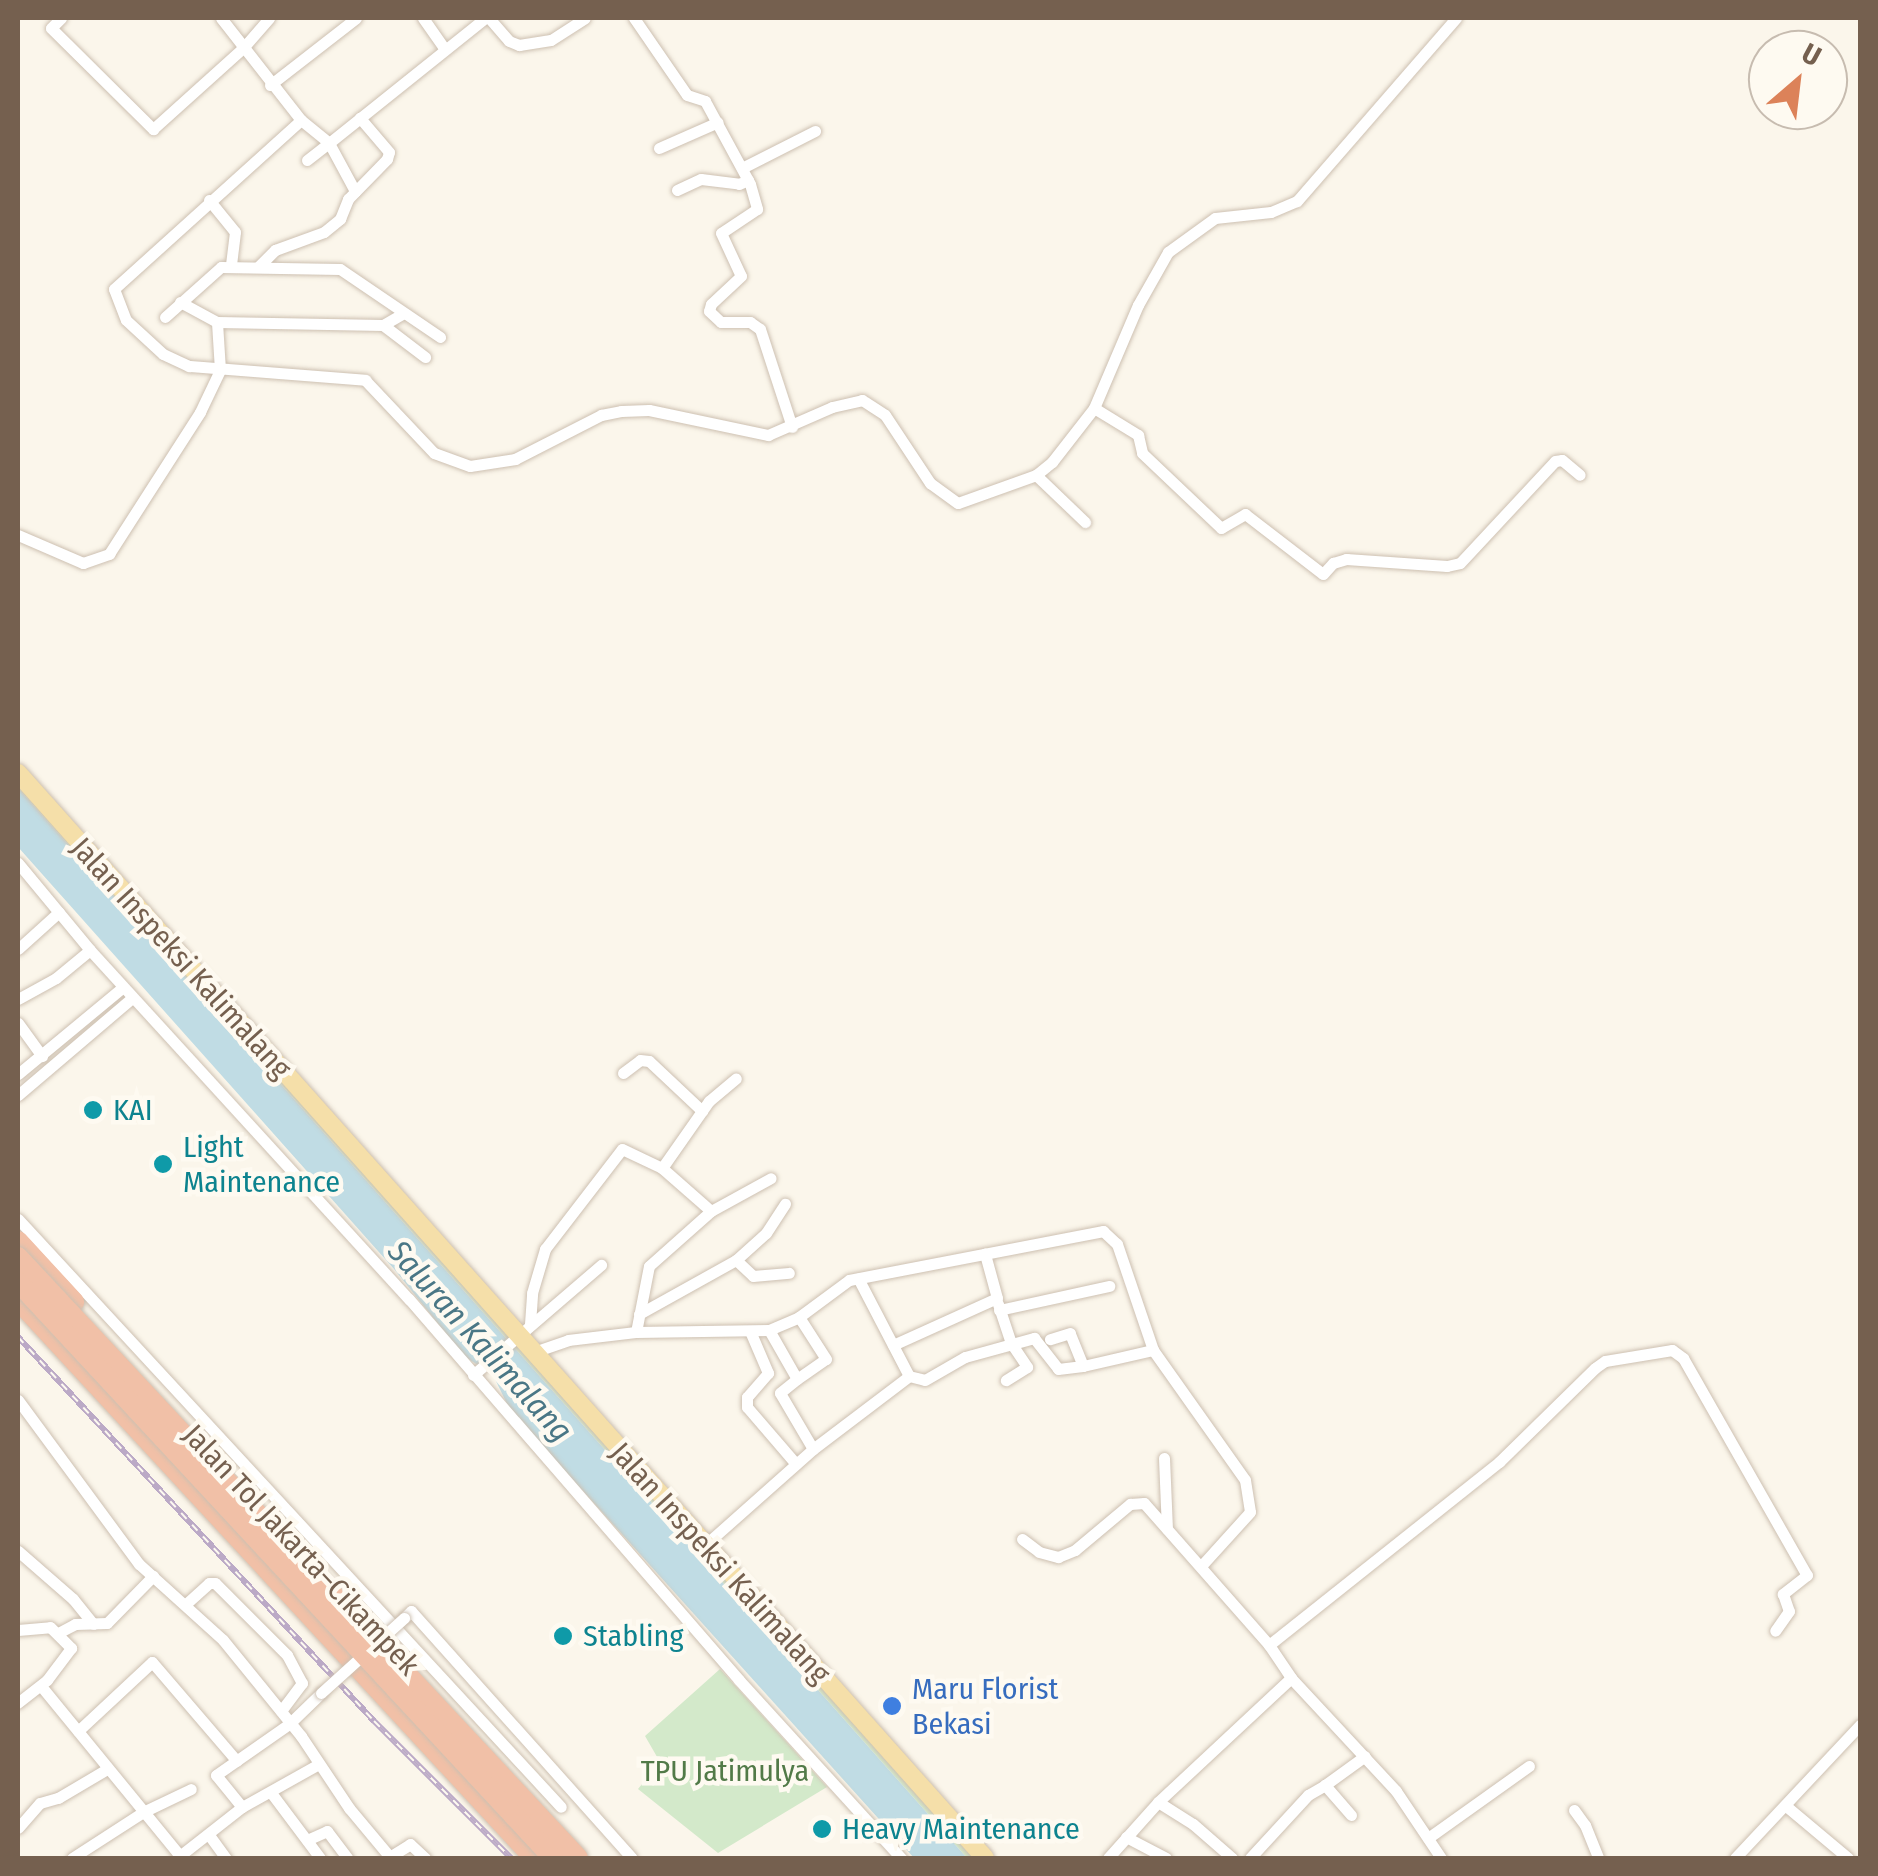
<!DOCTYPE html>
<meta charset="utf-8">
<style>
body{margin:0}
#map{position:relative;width:1878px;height:1876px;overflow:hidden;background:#fbf6eb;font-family:"Fira Sans Condensed",sans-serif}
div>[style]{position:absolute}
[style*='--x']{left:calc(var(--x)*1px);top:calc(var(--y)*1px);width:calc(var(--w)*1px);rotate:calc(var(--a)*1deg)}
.green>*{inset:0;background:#d3e9ca}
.water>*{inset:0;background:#c0dce4}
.roads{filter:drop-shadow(0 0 2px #cdc0b1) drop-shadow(0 0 2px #cdc0b1)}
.minor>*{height:11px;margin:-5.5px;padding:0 5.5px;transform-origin:5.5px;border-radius:5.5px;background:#fff}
.primary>*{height:18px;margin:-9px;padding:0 9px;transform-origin:9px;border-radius:9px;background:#f5dfa9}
.motorway>*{height:20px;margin:-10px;padding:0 10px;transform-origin:10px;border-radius:10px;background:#f1c0a7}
.rail>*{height:6px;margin-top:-3px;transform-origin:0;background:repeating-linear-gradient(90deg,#fefaf1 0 8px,#bba9c6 0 16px);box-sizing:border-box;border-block:2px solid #bba9c6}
.bridges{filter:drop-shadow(0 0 2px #cdc0b1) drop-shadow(0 0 2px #cdc0b1)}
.minor-bridge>*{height:11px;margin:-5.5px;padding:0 5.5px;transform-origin:5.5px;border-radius:5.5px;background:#fff}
.motorway-bridge>*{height:20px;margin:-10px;padding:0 10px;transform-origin:10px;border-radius:10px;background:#f1c0a7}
.dots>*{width:28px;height:28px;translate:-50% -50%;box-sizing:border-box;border:5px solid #fefaf1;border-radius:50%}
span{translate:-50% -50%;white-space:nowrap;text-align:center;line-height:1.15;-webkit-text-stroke:9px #fefaf1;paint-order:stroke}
.street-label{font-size:30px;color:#75604f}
.culture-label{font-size:30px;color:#0d838f}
.left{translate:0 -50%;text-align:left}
.shop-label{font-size:30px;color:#366cbe}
.park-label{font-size:30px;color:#527a48}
.water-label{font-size:32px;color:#4a7786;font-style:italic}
.frame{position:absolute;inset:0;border:20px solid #75604f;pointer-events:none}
.north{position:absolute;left:1748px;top:30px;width:100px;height:100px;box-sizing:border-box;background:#fefaf1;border:2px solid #c7bcb0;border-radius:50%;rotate:28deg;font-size:28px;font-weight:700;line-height:40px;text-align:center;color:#75604f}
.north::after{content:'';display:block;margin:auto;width:35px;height:45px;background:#dc8259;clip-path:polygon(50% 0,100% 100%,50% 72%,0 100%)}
</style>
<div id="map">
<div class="green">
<div style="clip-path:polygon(18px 773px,985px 1858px,967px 1858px,18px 788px)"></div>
<div style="clip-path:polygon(720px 1669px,827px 1787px,718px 1853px,638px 1789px,660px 1762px,645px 1736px)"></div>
</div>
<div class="water">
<div style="clip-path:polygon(18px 788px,967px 1858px,914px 1858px,510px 1410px,493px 1375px,464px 1356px,394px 1269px,18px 847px)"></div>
</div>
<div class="roads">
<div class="minor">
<div style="--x:61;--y:18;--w:14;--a:135"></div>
<div style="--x:51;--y:28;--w:144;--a:44.7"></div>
<div style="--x:153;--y:129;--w:121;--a:-42"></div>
<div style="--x:243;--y:48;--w:40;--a:-49"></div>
<div style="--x:221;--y:18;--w:130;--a:51.9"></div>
<div style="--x:301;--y:120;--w:252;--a:137.9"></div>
<div style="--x:114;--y:289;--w:33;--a:69"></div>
<div style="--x:126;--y:320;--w:50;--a:42.6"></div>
<div style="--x:163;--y:354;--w:29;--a:25"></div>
<div style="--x:189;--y:366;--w:177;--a:4.5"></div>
<div style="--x:365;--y:380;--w:100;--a:46.6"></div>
<div style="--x:434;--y:453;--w:38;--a:20"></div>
<div style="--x:470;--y:466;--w:46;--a:-8.8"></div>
<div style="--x:515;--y:459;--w:97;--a:-27.1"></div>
<div style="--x:601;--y:415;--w:20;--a:-11"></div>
<div style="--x:621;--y:411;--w:28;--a:-2"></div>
<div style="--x:649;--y:410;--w:122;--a:11.9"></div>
<div style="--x:768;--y:435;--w:70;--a:-23.6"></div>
<div style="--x:832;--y:407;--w:31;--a:-13"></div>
<div style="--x:862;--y:400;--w:27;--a:33"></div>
<div style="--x:885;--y:415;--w:82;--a:56.5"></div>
<div style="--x:930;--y:483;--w:34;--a:36"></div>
<div style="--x:958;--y:503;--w:83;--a:-19.7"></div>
<div style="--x:1036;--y:475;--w:21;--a:-39"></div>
<div style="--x:1052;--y:462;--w:68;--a:-52.1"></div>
<div style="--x:1094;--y:408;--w:112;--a:-66.9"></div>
<div style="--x:1138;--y:305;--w:61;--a:-60.5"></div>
<div style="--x:1168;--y:252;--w:58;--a:-35.9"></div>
<div style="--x:1215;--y:218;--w:56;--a:-6.1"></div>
<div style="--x:1271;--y:212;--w:28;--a:-23"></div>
<div style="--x:1297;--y:201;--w:242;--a:-49"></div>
<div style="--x:423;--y:18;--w:38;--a:55"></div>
<div style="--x:489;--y:18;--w:30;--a:49"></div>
<div style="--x:509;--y:41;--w:11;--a:22"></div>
<div style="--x:519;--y:45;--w:32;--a:-9"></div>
<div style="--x:551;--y:40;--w:40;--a:-32.9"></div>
<div style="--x:634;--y:18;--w:93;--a:55.5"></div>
<div style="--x:687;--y:95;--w:19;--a:18"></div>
<div style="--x:705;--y:101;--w:94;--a:61.5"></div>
<div style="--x:750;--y:184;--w:26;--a:74"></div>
<div style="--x:757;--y:209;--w:43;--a:146.3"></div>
<div style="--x:721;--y:233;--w:47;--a:65.1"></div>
<div style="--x:741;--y:276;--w:41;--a:137"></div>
<div style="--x:711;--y:304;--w:7;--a:106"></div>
<div style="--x:709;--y:311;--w:16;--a:43"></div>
<div style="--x:721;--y:322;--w:29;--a:0"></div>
<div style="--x:750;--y:322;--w:12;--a:35"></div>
<div style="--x:760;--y:329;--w:103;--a:71.9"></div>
<div style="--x:270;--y:85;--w:109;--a:-37.9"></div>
<div style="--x:301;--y:120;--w:36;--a:39"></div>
<div style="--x:329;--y:143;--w:200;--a:-38.7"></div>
<div style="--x:659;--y:148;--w:64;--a:-23.8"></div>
<div style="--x:307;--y:160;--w:28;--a:-38"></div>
<div style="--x:329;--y:143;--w:55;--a:61.6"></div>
<div style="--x:742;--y:168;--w:82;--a:-26.9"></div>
<div style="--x:677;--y:190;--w:26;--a:-25"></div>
<div style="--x:701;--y:179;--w:38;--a:7"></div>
<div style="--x:739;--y:184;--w:10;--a:-24"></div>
<div style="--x:209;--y:200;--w:41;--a:50.9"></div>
<div style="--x:235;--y:232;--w:34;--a:97"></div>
<div style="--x:259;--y:266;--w:23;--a:-45"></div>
<div style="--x:275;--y:250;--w:52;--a:-20.2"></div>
<div style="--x:324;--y:232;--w:21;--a:-39"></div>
<div style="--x:340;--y:219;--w:22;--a:-68"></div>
<div style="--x:348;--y:199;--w:56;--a:-45.7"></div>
<div style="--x:387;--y:159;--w:7;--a:-74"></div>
<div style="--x:389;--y:152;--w:45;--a:-130.5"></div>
<div style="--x:180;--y:302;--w:42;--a:28.4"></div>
<div style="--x:165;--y:317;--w:75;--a:-41.8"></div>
<div style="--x:221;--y:267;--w:119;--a:1"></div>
<div style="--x:340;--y:269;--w:121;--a:34.2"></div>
<div style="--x:383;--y:325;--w:53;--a:37.3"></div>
<div style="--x:1094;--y:408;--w:52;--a:31.5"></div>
<div style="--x:1138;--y:435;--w:18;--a:77"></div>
<div style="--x:1142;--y:453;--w:109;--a:43.5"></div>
<div style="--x:1221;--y:528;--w:28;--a:-30"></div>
<div style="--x:1245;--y:514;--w:98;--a:37.6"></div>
<div style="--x:1323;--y:574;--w:15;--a:-48"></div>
<div style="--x:1333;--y:563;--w:14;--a:-17"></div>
<div style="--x:1346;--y:559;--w:101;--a:4"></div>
<div style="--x:1447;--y:566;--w:13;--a:-13"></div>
<div style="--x:1460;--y:563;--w:139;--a:-47"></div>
<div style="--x:1555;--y:461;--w:7;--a:-8"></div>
<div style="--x:1562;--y:460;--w:23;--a:40"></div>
<div style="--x:1036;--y:475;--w:68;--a:43.8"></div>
<div style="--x:18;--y:535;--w:71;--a:23.3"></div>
<div style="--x:83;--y:563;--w:28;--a:-19"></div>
<div style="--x:109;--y:554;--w:169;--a:-57.3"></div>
<div style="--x:200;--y:412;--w:47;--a:-64.5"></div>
<div style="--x:220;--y:370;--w:48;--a:-93.6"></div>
<div style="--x:217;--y:322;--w:166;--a:1"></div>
<div style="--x:383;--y:325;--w:24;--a:-30"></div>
<div style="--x:18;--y:863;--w:113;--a:50.4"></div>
<div style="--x:90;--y:950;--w:473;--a:47.6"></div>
<div style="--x:409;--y:1299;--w:504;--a:49.1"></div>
<div style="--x:739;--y:1680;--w:241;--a:47.7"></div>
<div style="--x:18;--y:949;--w:55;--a:-42.1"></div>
<div style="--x:18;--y:999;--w:43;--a:-28.9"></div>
<div style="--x:56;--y:978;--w:44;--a:-39.5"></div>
<div style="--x:18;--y:1023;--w:41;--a:54"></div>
<div style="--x:623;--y:1073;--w:21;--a:-37"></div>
<div style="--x:640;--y:1060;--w:9;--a:6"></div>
<div style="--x:649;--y:1061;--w:73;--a:43.3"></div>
<div style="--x:18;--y:1074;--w:136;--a:-39.6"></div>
<div style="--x:18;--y:1095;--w:150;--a:-40.4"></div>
<div style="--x:662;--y:1168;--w:82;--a:-55"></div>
<div style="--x:709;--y:1101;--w:35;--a:-40"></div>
<div style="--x:18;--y:1219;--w:800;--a:47.28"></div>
<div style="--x:736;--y:1260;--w:23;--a:43"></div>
<div style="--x:753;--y:1276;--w:36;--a:-5"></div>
<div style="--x:998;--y:1304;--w:41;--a:71.6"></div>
<div style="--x:1011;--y:1343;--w:29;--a:56"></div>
<div style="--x:1027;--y:1367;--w:25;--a:148"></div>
<div style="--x:999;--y:1310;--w:113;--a:-12.3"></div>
<div style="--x:639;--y:1314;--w:111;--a:-29.1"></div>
<div style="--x:736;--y:1260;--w:40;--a:-42"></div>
<div style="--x:766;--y:1233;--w:35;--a:-57"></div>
<div style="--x:530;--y:1324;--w:31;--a:-86"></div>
<div style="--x:532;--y:1293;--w:46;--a:-73.5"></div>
<div style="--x:545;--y:1249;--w:126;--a:-52.4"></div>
<div style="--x:622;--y:1149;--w:44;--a:25.4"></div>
<div style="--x:662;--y:1168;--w:65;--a:41.3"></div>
<div style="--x:769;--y:1330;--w:56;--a:60.3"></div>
<div style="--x:797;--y:1379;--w:22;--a:141"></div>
<div style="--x:780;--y:1393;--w:65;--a:59.5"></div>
<div style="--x:750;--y:1331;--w:46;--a:66.8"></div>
<div style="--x:768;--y:1373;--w:32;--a:131"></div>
<div style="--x:747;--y:1397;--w:10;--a:90"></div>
<div style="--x:747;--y:1407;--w:75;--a:49.3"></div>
<div style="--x:636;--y:1332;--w:67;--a:-78.9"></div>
<div style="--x:649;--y:1266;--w:83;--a:-41.6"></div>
<div style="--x:711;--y:1211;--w:68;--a:-28.8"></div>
<div style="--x:893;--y:1345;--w:114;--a:-24.3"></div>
<div style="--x:997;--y:1298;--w:46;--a:-105.3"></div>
<div style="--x:534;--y:1352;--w:36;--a:-19"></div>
<div style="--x:568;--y:1340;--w:68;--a:-6.7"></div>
<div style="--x:636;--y:1332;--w:133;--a:-0.9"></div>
<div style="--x:769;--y:1330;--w:33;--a:-23"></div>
<div style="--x:799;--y:1317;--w:62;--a:-36.5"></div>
<div style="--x:849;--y:1280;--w:259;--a:-10.9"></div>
<div style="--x:1103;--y:1231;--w:19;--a:43"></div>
<div style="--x:1117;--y:1244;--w:112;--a:71.2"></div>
<div style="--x:1153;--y:1350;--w:159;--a:54.7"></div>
<div style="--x:1245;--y:1480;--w:32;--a:81"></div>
<div style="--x:1250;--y:1512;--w:73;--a:132.2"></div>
<div style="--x:1083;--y:1366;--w:72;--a:-12.9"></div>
<div style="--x:473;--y:1375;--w:169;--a:-40.7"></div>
<div style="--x:909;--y:1376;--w:16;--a:14"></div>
<div style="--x:925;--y:1380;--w:46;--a:-29.9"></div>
<div style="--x:965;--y:1357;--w:72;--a:-15.4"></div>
<div style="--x:1034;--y:1338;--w:39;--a:52"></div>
<div style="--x:1058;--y:1369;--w:25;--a:-7"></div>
<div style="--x:1083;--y:1366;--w:35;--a:-112"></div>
<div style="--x:1070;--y:1333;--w:21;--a:163"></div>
<div style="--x:797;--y:1379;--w:35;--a:-35"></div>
<div style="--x:826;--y:1359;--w:50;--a:-122.7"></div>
<div style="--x:18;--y:1400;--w:204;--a:53.6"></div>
<div style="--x:139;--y:1564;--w:113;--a:42.1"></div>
<div style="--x:223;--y:1640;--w:124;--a:50.9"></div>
<div style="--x:301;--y:1736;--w:87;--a:56.3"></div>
<div style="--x:349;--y:1808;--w:64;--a:50.1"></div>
<div style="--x:1164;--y:1458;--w:71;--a:87.6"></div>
<div style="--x:1022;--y:1539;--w:21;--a:37"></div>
<div style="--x:1039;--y:1552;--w:20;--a:15"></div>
<div style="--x:1058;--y:1557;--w:18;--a:-22"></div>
<div style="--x:1075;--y:1550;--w:72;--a:-39.9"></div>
<div style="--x:1130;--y:1504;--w:14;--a:-4"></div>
<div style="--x:1144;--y:1503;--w:189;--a:48.6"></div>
<div style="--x:1269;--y:1645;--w:40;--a:56"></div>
<div style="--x:1291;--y:1678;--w:154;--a:47.1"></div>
<div style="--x:1396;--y:1791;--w:81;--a:56.1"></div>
<div style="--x:705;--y:1545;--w:144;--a:-41.6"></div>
<div style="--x:813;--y:1449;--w:121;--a:-37.2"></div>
<div style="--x:909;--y:1376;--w:110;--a:-117.5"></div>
<div style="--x:18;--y:1551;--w:73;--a:41.1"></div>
<div style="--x:73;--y:1599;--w:32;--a:51"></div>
<div style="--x:187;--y:1603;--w:30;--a:-42"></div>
<div style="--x:209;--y:1583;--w:6;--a:0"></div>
<div style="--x:215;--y:1583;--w:102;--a:45"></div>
<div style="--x:287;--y:1655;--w:32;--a:62"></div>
<div style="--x:302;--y:1683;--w:35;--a:127"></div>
<div style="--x:404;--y:1618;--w:10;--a:-45"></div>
<div style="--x:411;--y:1611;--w:331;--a:48.2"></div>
<div style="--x:18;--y:1630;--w:32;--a:-5"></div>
<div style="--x:50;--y:1627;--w:30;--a:45"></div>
<div style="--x:71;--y:1648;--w:40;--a:127"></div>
<div style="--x:47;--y:1680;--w:37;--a:142"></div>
<div style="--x:60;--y:1632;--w:17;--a:-28"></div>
<div style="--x:75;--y:1624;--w:32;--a:-2"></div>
<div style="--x:107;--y:1623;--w:66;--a:-45.6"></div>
<div style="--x:1269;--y:1645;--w:294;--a:-38.5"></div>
<div style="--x:1499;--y:1462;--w:134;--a:-44.4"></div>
<div style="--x:1595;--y:1368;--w:12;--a:-35"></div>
<div style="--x:1605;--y:1361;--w:68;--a:-9.3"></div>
<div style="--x:1672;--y:1350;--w:14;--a:36"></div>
<div style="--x:1683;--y:1358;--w:250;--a:60.3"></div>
<div style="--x:1807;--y:1575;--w:31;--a:142"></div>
<div style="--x:1783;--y:1594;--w:18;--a:71"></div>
<div style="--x:1789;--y:1611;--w:24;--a:125"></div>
<div style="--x:41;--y:1686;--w:220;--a:50.7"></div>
<div style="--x:78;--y:1731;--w:101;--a:-43"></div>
<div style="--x:152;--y:1662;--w:130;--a:49.4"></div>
<div style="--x:272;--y:1794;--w:80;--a:53.1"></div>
<div style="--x:1158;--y:1802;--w:41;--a:32.2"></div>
<div style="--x:1193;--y:1824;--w:52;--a:41.1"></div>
<div style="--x:1786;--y:1806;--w:81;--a:40"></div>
<div style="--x:242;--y:1807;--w:41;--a:-129.1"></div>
<div style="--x:216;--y:1775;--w:89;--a:-34.9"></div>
<div style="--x:289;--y:1724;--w:45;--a:-44.1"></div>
<div style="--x:1574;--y:1810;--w:19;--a:54"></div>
<div style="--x:1585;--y:1825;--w:35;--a:68"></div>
<div style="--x:1351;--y:1815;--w:40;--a:-131"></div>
<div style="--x:1325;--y:1785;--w:49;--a:-35.9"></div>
<div style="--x:18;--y:1828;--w:33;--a:-49"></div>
<div style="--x:40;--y:1803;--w:19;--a:-16"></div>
<div style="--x:58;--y:1798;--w:57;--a:-30.6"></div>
<div style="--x:209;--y:1835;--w:29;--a:54"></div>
<div style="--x:1126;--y:1837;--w:45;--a:27.7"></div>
<div style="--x:1428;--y:1838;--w:124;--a:-35.5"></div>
<div style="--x:307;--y:1840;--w:22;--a:-24"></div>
<div style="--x:327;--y:1831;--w:34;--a:53"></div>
<div style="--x:72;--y:1858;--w:85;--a:-32.9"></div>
<div style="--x:143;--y:1812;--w:53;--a:-25.6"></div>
<div style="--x:177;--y:1858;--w:83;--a:-38.1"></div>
<div style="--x:242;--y:1807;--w:88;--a:-29.2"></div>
<div style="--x:388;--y:1858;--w:26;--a:-32"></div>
<div style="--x:410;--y:1844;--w:21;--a:43"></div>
<div style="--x:1108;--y:1858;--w:75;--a:-48.2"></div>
<div style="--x:1158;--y:1802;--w:182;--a:-43"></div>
<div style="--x:1250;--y:1858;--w:86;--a:-47.4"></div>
<div style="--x:1308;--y:1795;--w:20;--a:-30"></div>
<div style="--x:1735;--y:1858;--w:183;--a:-46.8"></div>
</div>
<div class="primary">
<div style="--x:18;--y:773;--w:1453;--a:48.29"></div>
</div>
<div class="motorway">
<div style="--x:18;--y:1241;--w:83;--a:47.4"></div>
<div style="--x:18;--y:1300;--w:760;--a:47.24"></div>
</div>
</div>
<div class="rail">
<div style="--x:18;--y:1337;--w:524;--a:47.17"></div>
<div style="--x:374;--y:1721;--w:194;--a:45"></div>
</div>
<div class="bridges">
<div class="minor-bridge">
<div style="--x:321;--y:1693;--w:112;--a:-42.1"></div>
</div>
<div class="motorway-bridge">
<div style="--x:18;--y:1257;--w:821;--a:47.02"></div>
<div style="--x:18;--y:1282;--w:786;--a:47.11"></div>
</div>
</div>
<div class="dots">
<div style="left:93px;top:1110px;background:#0f9aa8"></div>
<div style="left:163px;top:1164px;background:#0f9aa8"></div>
<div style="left:563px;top:1636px;background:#0f9aa8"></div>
<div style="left:892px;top:1706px;background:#3f7fe0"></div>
<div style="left:822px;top:1829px;background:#0f9aa8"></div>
</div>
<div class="street-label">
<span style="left:181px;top:958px;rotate:48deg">Jalan Inspeksi Kalimalang</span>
<span style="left:301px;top:1550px;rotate:47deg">Jalan Tol Jakarta–Cikampek</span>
<span style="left:720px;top:1563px;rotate:48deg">Jalan Inspeksi Kalimalang</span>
</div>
<div class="culture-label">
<span class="left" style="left:113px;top:1110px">KAI</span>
<span class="left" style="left:183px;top:1164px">Light<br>Maintenance</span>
<span class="left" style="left:583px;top:1636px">Stabling</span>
<span class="left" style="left:842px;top:1829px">Heavy Maintenance</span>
</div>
<div class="shop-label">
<span class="left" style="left:912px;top:1706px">Maru Florist<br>Bekasi</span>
</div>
<div class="park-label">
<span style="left:725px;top:1771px">TPU Jatimulya</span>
</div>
<div class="water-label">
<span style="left:480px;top:1341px;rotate:48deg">Saluran Kalimalang</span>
</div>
<div class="frame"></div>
<div class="north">U</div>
</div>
